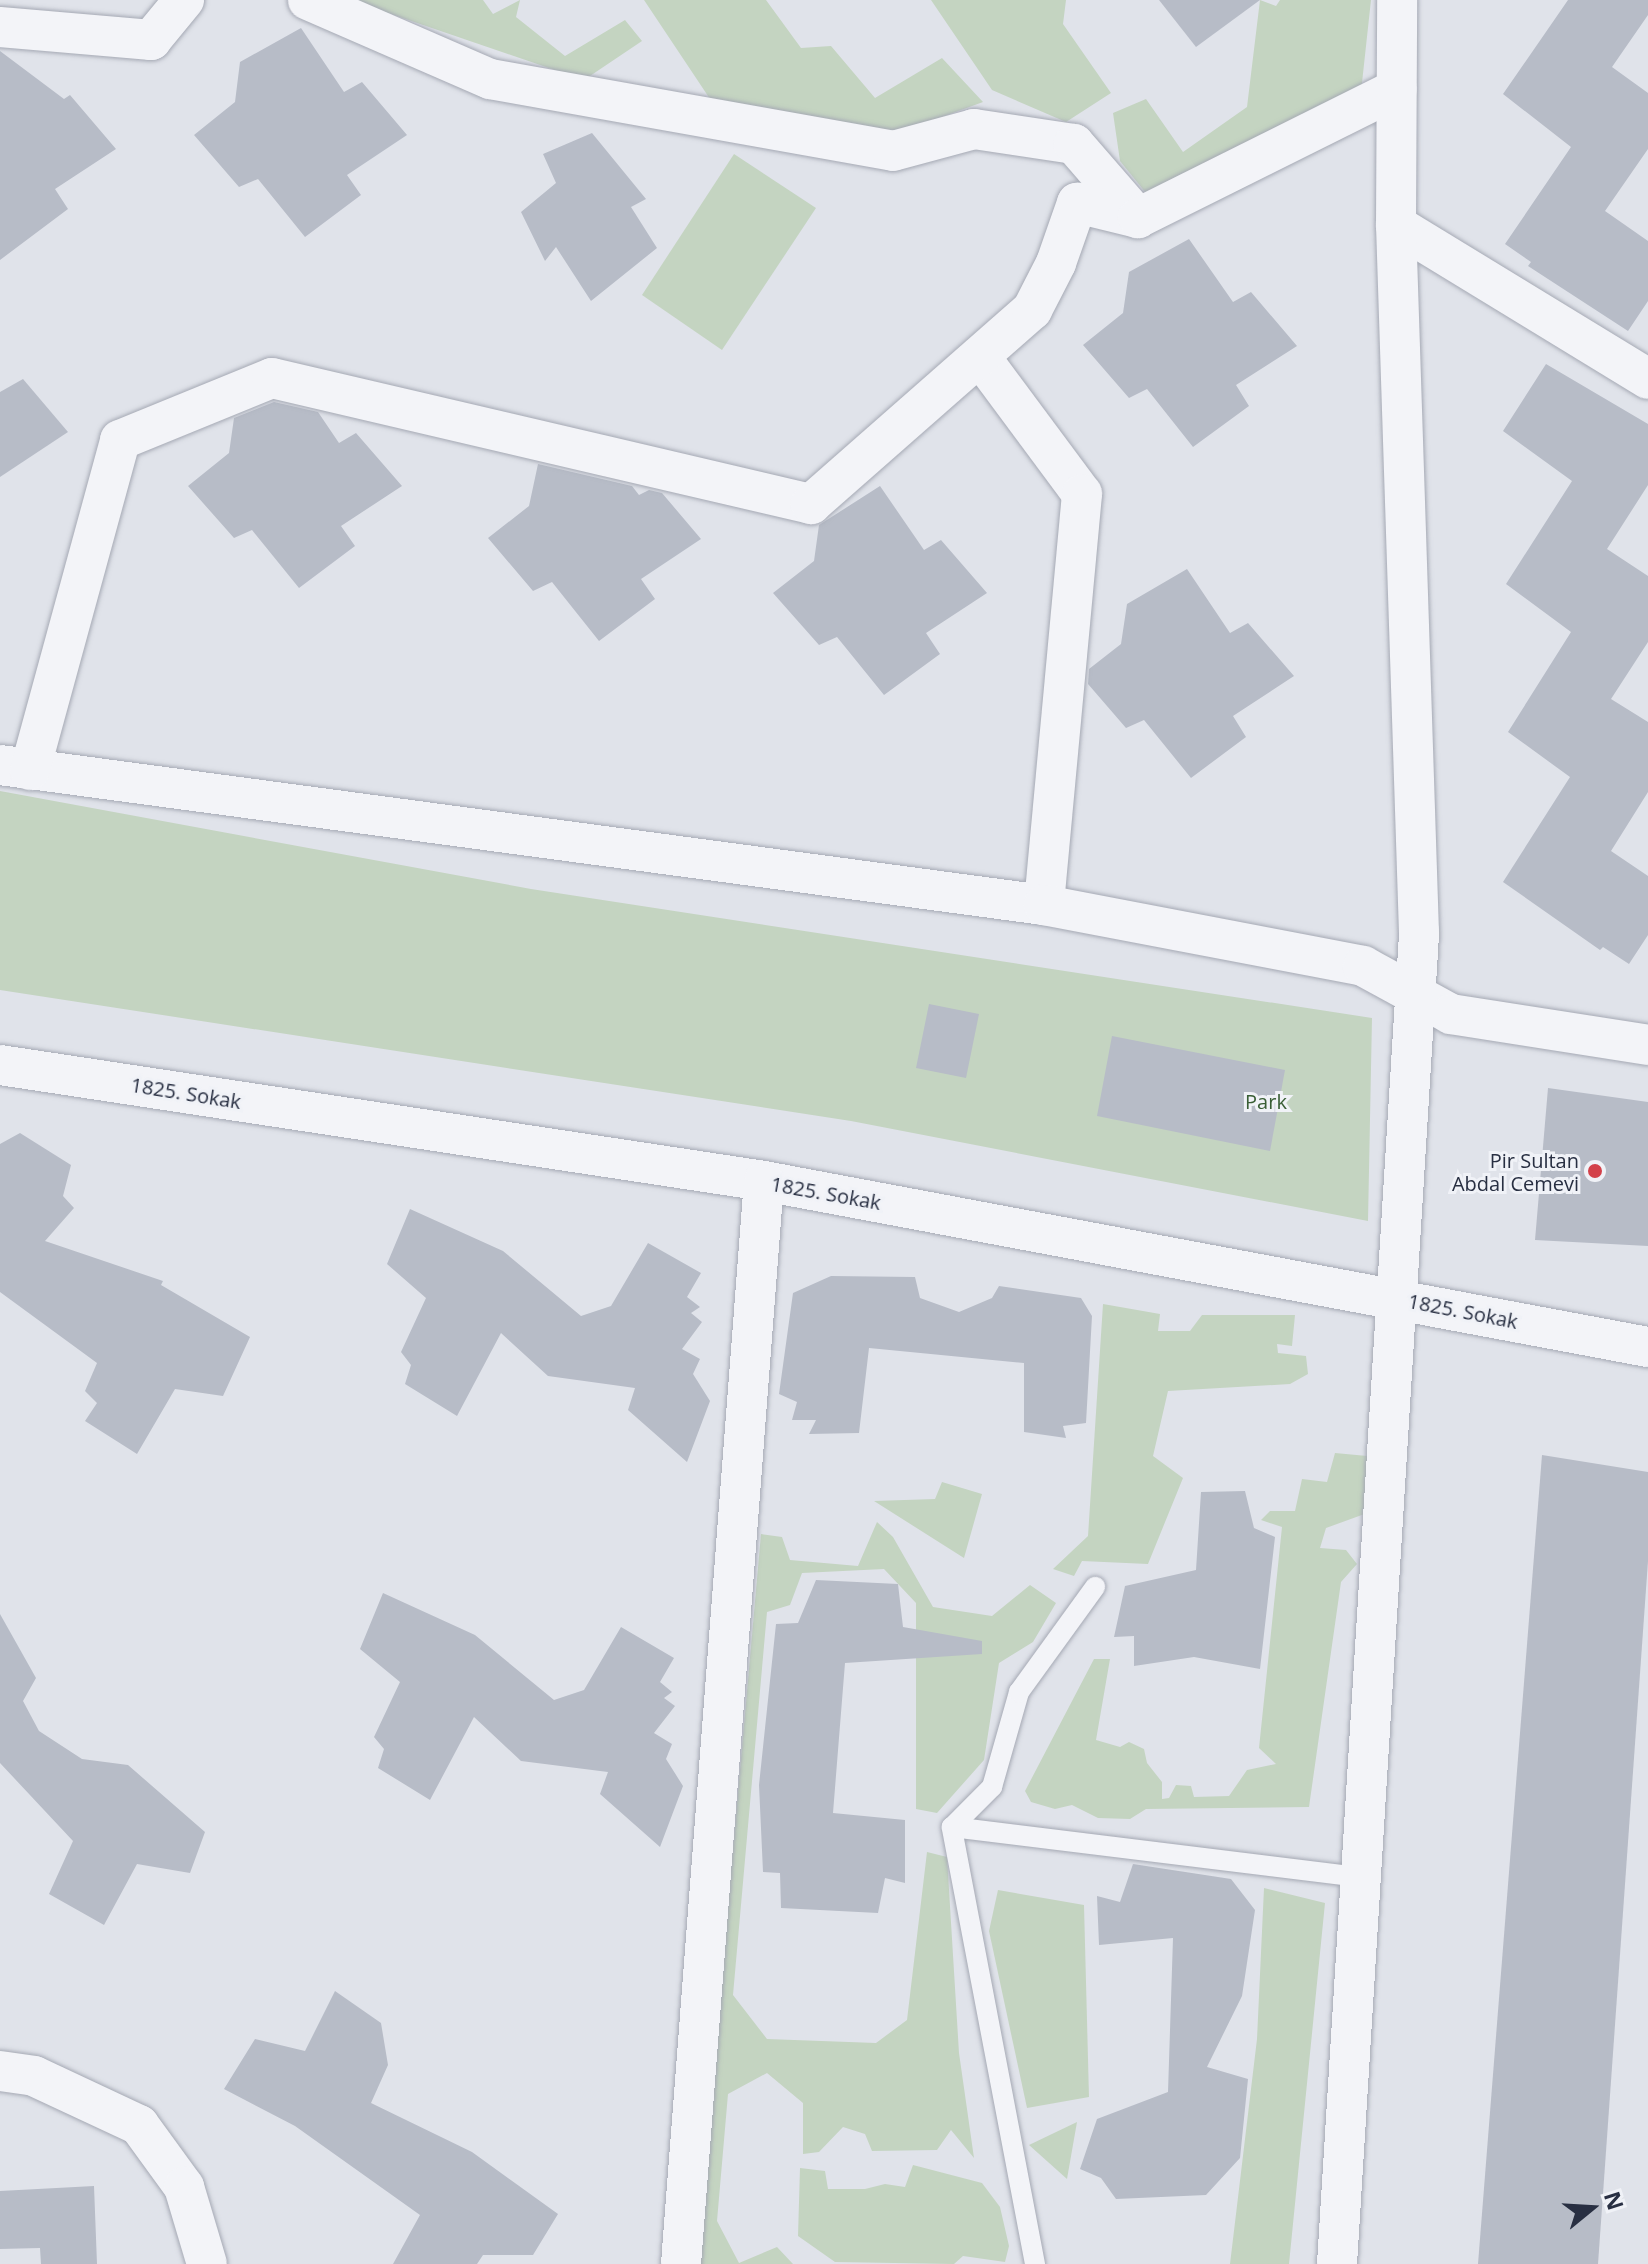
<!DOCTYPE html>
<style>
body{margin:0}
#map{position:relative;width:1648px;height:2264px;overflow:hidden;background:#e0e3ea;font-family:"Open Sans",sans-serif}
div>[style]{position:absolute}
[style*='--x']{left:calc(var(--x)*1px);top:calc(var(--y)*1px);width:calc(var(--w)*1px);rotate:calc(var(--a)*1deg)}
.green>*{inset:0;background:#c4d4c1}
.building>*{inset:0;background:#b7bcc7}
.roads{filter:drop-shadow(0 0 2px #a5a9b4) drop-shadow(0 0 2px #a5a9b4)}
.lane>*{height:20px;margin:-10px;padding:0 10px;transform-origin:10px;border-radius:10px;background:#f3f4f8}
.street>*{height:40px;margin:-20px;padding:0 20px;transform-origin:20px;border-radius:20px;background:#f3f4f8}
.dots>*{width:22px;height:22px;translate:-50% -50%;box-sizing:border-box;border:4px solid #f0f2f7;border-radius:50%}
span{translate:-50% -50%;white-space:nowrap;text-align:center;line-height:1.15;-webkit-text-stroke:6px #f0f2f7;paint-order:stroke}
.street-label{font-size:20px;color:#282f42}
.park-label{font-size:20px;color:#395e35}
.poi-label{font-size:20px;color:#282f42}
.right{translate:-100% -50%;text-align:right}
.north{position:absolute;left:1552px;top:2168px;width:80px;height:80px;-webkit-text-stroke:6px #f0f2f7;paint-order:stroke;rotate:72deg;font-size:22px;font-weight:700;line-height:32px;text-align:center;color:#282f42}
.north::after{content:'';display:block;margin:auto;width:28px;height:36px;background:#282f42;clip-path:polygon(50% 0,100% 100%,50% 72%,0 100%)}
</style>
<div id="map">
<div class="green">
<div style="clip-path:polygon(350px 0,483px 0,493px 14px,520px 0,516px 17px,565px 56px,625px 20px,642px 41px,584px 80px)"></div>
<div style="clip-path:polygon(644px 0,766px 0,801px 48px,831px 46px,875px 98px,942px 58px,983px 102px,895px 134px,714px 105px)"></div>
<div style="clip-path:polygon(931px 0,1066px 0,1063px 24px,1111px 93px,1066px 122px,992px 90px)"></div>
<div style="clip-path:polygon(1260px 0,1276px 6px,1280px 0,1371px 0,1361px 92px,1146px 193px,1120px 161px,1113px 113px,1146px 99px,1183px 152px,1247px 107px)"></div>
<div style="clip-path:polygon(734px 154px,816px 208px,722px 350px,642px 295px)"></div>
<div style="clip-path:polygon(0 791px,531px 889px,1372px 1018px,1368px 1221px,851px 1121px,0 990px)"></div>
<div style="clip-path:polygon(1103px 1304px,1160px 1314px,1158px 1331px,1190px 1331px,1202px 1315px,1295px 1315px,1292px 1346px,1277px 1344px,1278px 1353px,1306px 1356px,1308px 1374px,1290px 1384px,1168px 1391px,1153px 1456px,1183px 1478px,1148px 1564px,1082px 1561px,1074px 1576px,1053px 1569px,1088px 1536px)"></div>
<div style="clip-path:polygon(1335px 1453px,1378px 1457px,1370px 1512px,1326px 1528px,1320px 1548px,1346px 1550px,1357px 1564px,1341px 1582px,1309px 1807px,1146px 1809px,1130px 1819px,1098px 1818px,1072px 1805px,1055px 1809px,1031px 1802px,1025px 1791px,1094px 1659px,1110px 1659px,1096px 1740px,1120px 1747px,1129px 1742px,1144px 1749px,1147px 1763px,1162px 1782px,1162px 1799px,1169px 1798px,1176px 1785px,1191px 1786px,1194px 1797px,1229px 1796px,1247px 1770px,1276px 1764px,1259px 1748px,1282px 1527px,1261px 1520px,1270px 1511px,1295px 1511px,1302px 1479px,1327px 1482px)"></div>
<div style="clip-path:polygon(942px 1482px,982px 1494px,964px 1558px,874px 1501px,935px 1499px)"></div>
<div style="clip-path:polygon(877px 1522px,893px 1537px,933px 1607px,992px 1616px,1030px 1585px,1056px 1603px,1033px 1642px,999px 1663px,984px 1760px,937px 1813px,916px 1809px,916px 1603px,884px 1569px,802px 1573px,790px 1605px,767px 1612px,733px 1995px,767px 2039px,876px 2043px,907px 2020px,927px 1852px,947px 1857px,959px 2053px,974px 2158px,951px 2130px,937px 2150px,872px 2151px,865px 2134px,843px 2127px,819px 2152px,803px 2154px,803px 2103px,767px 2073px,728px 2094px,717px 2221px,739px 2263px,777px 2247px,793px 2264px,696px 2264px,761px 1534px,782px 1537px,790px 1560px,858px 1566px)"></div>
<div style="clip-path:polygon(1264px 1888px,1325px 1903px,1289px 2264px,1230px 2264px,1257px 2039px)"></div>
<div style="clip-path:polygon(998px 1890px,1084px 1905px,1089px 2097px,1027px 2108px,989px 1931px)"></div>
<div style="clip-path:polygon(1077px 2122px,1067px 2179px,1029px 2145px)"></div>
<div style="clip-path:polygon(913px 2165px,982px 2183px,1000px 2207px,1009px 2246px,1005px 2262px,963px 2256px,954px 2264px,835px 2262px,798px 2236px,800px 2168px,825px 2171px,828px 2189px,865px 2189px,885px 2184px,905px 2187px)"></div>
</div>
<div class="building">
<div style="clip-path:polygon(1159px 0,1260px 0,1196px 47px)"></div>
<div style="clip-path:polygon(1568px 0,1648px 0,1648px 15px,1612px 67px,1648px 93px,1648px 149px,1605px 211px,1648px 241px,1648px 301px,1628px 331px,1528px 266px,1531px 262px,1505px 244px,1571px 147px,1503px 94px)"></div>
<div style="clip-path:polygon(301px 28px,344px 92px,362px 82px,407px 135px,347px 175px,361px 195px,305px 237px,258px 179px,239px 187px,194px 135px,235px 102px,240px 62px)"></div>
<div style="clip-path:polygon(0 51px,64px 99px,70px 95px,116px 149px,55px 189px,68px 209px,0 260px)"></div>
<div style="clip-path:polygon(592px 133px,646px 199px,631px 207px,657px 248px,591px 301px,556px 247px,545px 261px,521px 212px,556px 183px,543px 154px)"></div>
<div style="clip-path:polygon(1189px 239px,1233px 302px,1251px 292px,1297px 346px,1236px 385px,1249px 406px,1193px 447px,1147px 389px,1129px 398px,1083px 345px,1123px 313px,1129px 272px)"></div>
<div style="clip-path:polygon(1546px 364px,1648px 424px,1648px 485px,1607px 549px,1648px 576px,1648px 642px,1611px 699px,1648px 722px,1648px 792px,1611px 851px,1648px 876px,1648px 935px,1629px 964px,1603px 947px,1600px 950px,1503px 882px,1570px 777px,1508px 732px,1571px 632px,1506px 584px,1572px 481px,1503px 431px)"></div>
<div style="clip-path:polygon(23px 379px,68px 432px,0 477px,0 392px)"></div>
<div style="clip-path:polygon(274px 402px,318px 412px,339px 443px,356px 433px,402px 486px,341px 526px,355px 546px,299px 588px,252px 530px,234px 538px,188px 486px,229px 453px,234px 418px)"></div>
<div style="clip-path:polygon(538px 464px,632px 486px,639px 495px,649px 490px,662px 493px,701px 539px,641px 579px,655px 599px,599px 641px,552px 582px,533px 591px,488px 538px,529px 506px)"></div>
<div style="clip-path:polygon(880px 486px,924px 550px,941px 540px,987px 593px,926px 633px,940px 654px,884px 695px,837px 637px,819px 645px,773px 593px,814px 561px,819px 525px)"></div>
<div style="clip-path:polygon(1187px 569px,1230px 633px,1248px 623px,1294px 676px,1233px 716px,1246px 737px,1191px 778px,1144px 720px,1126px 728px,1088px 684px,1089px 669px,1121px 644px,1127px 604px)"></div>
<div style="clip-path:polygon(929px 1004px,979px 1014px,966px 1078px,916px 1068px)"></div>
<div style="clip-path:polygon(1112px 1036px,1285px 1070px,1270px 1151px,1097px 1116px)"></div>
<div style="clip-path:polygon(1548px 1088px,1648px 1102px,1648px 1246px,1535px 1240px)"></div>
<div style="clip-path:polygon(20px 1133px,71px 1165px,63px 1196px,74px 1208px,45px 1241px,163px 1281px,161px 1285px,250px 1337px,223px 1396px,175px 1389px,137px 1454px,85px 1421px,97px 1403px,85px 1391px,97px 1363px,0 1292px,0 1144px)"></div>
<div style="clip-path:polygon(410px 1209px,503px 1251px,581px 1316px,611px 1306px,648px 1243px,701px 1273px,687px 1297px,700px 1307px,691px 1313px,702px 1322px,682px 1349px,700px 1359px,693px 1374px,710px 1401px,687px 1462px,628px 1410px,635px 1388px,548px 1376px,501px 1333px,457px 1416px,405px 1384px,411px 1365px,401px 1352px,426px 1298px,387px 1264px)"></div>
<div style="clip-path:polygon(831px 1276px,915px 1277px,920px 1298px,959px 1312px,992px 1298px,999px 1286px,1081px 1298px,1092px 1316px,1086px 1423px,1063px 1426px,1066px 1438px,1024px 1432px,1024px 1363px,869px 1348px,859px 1433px,809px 1434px,816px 1420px,792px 1420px,797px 1402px,779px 1394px,793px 1293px)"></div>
<div style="clip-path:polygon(1542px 1455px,1648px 1472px,1648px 1561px,1598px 2264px,1478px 2264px)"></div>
<div style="clip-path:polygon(1245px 1491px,1254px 1528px,1275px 1537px,1260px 1669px,1194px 1657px,1134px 1666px,1134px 1636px,1114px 1637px,1125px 1586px,1196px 1570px,1201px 1492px)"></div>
<div style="clip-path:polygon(816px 1580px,898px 1584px,903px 1627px,982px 1641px,982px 1654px,845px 1663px,833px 1813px,905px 1820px,905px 1883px,885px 1878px,878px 1913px,781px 1908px,780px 1873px,763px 1872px,759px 1785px,776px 1624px,798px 1623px)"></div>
<div style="clip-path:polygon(383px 1593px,475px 1635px,554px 1700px,584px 1690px,621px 1627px,674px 1658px,660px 1682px,672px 1692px,664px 1698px,675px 1706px,654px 1733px,672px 1744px,666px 1759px,683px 1786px,660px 1847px,600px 1794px,608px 1772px,521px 1761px,474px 1717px,430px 1800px,378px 1768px,384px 1749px,374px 1737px,400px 1682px,360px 1649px)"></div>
<div style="clip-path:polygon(0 1614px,36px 1678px,23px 1701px,39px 1731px,82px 1759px,128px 1765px,205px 1832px,190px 1873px,137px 1864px,104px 1925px,49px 1894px,73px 1841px,0 1763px)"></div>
<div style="clip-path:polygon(1133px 1864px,1231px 1879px,1255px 1910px,1242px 1996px,1207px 2067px,1248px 2079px,1240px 2158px,1206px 2195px,1116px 2199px,1101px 2178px,1080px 2169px,1097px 2119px,1168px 2092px,1173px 1938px,1099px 1945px,1097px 1896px,1120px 1902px)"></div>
<div style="clip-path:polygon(335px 1991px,381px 2023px,388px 2065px,371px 2103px,472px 2152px,558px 2214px,533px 2255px,483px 2255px,477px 2264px,393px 2264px,420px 2215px,295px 2126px,224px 2089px,255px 2039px,305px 2051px)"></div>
<div style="clip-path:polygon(94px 2186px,97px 2264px,41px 2264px,40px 2248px,0 2249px,0 2191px)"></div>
</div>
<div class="roads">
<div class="lane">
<div style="--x:952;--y:1827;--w:411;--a:7"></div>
<div style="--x:1035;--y:2264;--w:445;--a:-100.8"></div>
<div style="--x:952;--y:1827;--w:57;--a:-45"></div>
<div style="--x:992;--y:1787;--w:99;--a:-74.1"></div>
<div style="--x:1019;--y:1692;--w:130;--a:-54.1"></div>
</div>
<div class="street">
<div style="--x:308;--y:0;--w:198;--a:23.5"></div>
<div style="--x:490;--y:79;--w:409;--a:10.1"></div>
<div style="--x:893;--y:151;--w:84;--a:-15.2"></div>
<div style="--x:974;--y:129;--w:101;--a:8.5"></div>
<div style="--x:1074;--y:144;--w:98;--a:49.1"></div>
<div style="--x:0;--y:27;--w:152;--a:4.9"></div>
<div style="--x:151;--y:40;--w:52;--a:-50.5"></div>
<div style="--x:1396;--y:225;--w:295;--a:31.4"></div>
<div style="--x:981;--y:358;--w:169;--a:53.4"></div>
<div style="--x:1082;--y:494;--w:413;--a:95.3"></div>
<div style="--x:0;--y:765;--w:1053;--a:7.64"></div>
<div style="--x:1044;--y:905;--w:325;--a:10.8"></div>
<div style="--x:1363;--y:966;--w:100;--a:28.6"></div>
<div style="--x:1451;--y:1014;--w:199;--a:8.9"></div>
<div style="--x:30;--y:770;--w:342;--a:-74.7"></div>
<div style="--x:120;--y:440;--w:164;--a:-22.2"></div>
<div style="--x:272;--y:378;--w:554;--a:13.16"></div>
<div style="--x:811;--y:504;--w:294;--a:-41.3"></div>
<div style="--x:1032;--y:310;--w:53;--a:-62.9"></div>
<div style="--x:1056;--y:263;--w:64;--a:-70.7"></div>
<div style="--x:1077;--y:203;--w:63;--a:13.8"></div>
<div style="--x:1138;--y:218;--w:289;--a:-26.5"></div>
<div style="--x:0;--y:1065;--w:773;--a:8.63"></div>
<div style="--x:764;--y:1181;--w:899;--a:10.64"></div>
<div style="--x:0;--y:2071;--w:34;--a:8"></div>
<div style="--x:34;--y:2076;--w:116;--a:25"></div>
<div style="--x:139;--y:2125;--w:77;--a:54"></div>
<div style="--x:184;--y:2187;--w:80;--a:73.4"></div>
<div style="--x:681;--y:2264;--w:1086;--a:-85.62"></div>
<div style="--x:1337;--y:2264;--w:1334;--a:-86.47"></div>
<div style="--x:1419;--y:933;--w:708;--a:-91.86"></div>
<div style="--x:1396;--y:225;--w:225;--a:-89.7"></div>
</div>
</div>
<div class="dots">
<div style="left:1595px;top:1171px;background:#d3414a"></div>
</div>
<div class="street-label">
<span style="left:186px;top:1093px;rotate:9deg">1825. Sokak</span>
<span style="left:826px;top:1193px;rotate:10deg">1825. Sokak</span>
<span style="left:1463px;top:1311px;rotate:11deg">1825. Sokak</span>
</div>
<div class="park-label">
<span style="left:1266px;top:1101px">Park</span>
</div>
<div class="poi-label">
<span class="right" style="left:1579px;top:1172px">Pir Sultan<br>Abdal Cemevi</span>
</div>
<div class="north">N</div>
</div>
